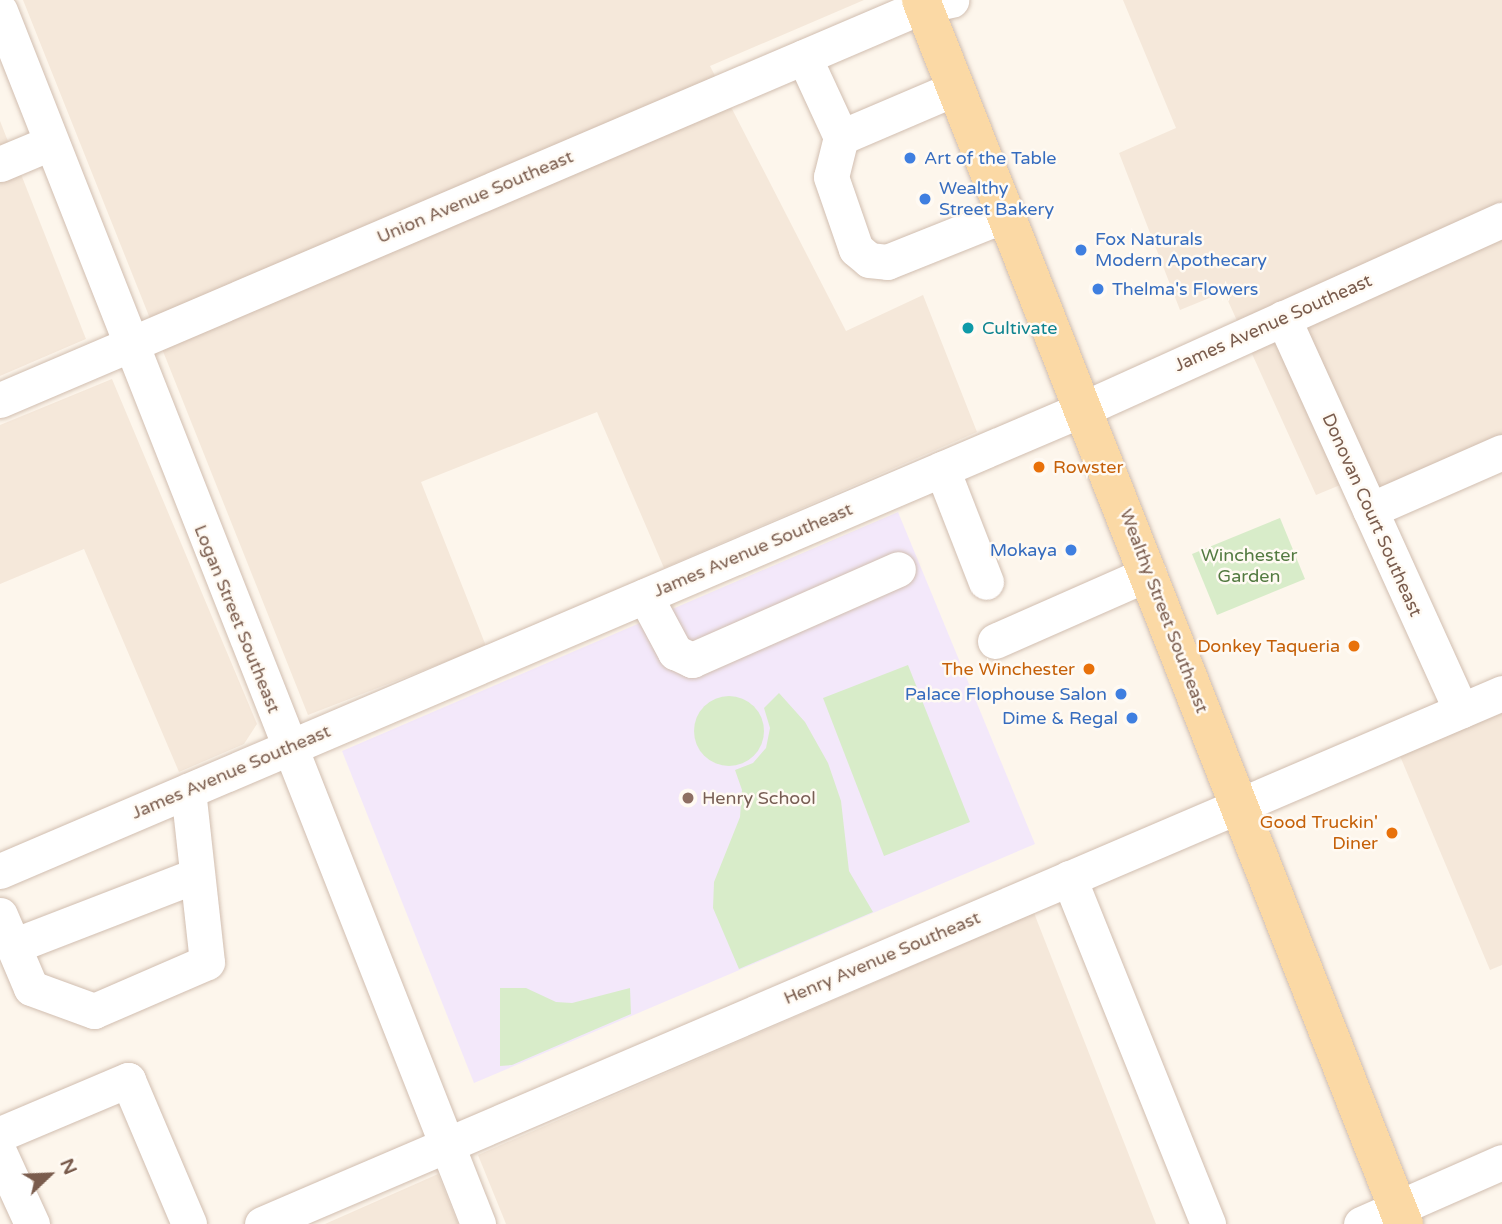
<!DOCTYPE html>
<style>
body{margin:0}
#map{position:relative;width:1502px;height:1224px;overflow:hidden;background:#fdf6ec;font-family:"Varela Round",sans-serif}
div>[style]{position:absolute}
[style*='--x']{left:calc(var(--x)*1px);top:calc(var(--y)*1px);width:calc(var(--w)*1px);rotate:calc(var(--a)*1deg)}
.residential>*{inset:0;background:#f5e8da}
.education>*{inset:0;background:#f3e8fa}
.green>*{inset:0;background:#d8ecc9}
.round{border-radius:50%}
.roads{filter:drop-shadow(0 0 2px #d1beb0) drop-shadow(0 0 2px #d1beb0)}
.minor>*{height:35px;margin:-17.5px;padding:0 17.5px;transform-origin:17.5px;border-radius:17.5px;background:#fff}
.major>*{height:38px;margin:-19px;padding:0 19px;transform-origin:19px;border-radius:19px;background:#fbd9a5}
.dots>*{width:19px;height:19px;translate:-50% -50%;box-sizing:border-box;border:4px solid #fffaf3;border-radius:50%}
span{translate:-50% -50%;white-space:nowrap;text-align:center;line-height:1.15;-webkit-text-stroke:5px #fffaf3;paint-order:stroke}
.shop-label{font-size:18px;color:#366cbe}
.left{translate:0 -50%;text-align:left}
.right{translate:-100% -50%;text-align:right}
.street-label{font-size:18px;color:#7a5c4d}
.culture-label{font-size:18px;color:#0d838f}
.food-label{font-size:18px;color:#c56008}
.park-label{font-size:18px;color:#537a41}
.education-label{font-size:18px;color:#785e54}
.north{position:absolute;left:14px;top:1140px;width:70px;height:70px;-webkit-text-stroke:5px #fffaf3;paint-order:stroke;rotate:67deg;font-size:19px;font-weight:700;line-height:28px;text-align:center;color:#7a5c4d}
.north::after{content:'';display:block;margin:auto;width:24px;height:32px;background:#7a5c4d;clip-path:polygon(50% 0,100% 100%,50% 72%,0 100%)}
</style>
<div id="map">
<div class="residential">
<div style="clip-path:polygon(23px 0,864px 0,710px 66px,846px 331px,923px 295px,977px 432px,664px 568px,597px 412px,421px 482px,486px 646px,308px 715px)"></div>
<div style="clip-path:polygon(1123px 0,1502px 0,1502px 436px,1352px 506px,1345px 483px,1316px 495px,1224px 292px,1180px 310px,1119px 153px,1176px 128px)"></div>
<div style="clip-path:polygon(0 121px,86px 339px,0 376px)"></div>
<div style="clip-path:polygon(112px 379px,257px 724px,244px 744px,179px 772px,84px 549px,0 584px,0 425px)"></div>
<div style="clip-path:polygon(1502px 713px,1502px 965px,1490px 970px,1400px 756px)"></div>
<div style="clip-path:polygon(1034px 913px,1156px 1224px,506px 1224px,478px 1155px)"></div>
<div style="clip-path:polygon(438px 1174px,458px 1224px,325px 1224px)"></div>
</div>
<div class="education">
<div style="clip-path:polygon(898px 512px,1035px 844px,474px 1083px,342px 751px)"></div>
</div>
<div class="green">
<div style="clip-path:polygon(1280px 518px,1305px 579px,1217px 615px,1192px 554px)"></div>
<div style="clip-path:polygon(908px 665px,970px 822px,884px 856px,823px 698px)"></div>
<div style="clip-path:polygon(779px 693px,805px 722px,828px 763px,841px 801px,849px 871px,873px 912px,739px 969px,713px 908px,714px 882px,740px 817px,742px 790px,735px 770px,753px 763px,766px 748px,770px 728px,764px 708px)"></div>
<div class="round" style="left:694px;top:696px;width:70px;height:70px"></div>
<div style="clip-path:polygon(500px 988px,526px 988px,556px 1002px,572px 1003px,630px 988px,631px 1014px,512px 1065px,500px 1066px)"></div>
</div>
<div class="roads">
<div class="minor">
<div style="--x:0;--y:11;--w:1304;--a:68.49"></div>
<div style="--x:804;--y:57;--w:88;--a:65.2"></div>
<div style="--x:956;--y:88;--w:125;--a:156.9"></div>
<div style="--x:841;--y:137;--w:41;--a:104"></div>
<div style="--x:831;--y:177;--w:76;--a:70.9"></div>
<div style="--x:856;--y:249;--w:17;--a:40"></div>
<div style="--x:869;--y:260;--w:18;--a:6"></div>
<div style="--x:887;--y:262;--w:129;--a:-21.8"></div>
<div style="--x:0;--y:164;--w:54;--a:-22.8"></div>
<div style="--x:1283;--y:318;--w:431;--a:65.6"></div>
<div style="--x:0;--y:400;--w:1004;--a:-23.12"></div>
<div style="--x:923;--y:6;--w:29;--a:-12"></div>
<div style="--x:942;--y:469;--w:121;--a:68.7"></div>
<div style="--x:1370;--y:510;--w:144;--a:-23.7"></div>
<div style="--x:645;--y:596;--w:64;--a:61.8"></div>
<div style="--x:675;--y:652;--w:19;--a:25"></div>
<div style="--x:692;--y:660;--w:225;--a:-23.8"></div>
<div style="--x:995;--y:641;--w:168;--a:-23.8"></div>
<div style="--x:0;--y:871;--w:1180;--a:-23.11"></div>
<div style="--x:1085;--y:408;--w:457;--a:-24.3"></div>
<div style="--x:1069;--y:878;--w:373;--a:68.1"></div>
<div style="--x:0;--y:915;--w:79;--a:67"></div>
<div style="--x:31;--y:988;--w:67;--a:20.1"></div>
<div style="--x:94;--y:1011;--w:123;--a:-23.4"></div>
<div style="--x:207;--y:962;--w:172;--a:-96.3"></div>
<div style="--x:13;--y:946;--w:197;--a:-21.1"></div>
<div style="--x:0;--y:1134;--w:139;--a:-22.9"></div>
<div style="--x:128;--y:1080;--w:156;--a:67"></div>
<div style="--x:0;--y:1154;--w:77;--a:65.4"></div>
<div style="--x:262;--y:1224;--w:1349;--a:-23.18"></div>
<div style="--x:1361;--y:1224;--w:154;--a:-23.7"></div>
</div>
<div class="major">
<div style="--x:921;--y:0;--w:1316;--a:68.47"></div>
</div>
</div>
<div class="dots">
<div style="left:910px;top:158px;background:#3f7fe0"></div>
<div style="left:925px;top:199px;background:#3f7fe0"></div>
<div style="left:1081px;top:250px;background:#3f7fe0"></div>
<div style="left:1098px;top:289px;background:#3f7fe0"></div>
<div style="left:968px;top:328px;background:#0f9aa8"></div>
<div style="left:1039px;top:467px;background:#e8710a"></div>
<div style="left:1071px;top:550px;background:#3f7fe0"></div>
<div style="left:1354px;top:646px;background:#e8710a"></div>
<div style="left:1089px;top:669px;background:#e8710a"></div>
<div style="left:1121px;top:694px;background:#3f7fe0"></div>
<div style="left:1132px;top:718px;background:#3f7fe0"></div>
<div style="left:688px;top:798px;background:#8d6e63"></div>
<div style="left:1392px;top:833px;background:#e8710a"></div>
</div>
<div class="shop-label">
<span class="left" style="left:924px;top:158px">Art of the Table</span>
<span class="left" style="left:939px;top:199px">Wealthy<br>Street Bakery</span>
<span class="left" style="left:1095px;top:250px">Fox Naturals<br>Modern Apothecary</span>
<span class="left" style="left:1112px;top:289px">Thelma's Flowers</span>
<span class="right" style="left:1057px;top:550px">Mokaya</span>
<span class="right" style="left:1107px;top:694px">Palace Flophouse Salon</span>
<span class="right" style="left:1118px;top:718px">Dime &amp; Regal</span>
</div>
<div class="street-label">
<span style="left:475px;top:197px;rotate:-23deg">Union Avenue Southeast</span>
<span style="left:1273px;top:323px;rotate:-24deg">James Avenue Southeast</span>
<span style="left:1372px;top:515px;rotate:66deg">Donovan Court Southeast</span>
<span style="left:753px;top:550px;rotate:-23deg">James Avenue Southeast</span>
<span style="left:1164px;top:611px;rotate:69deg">Wealthy Street Southeast</span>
<span style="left:237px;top:619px;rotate:68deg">Logan Street Southeast</span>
<span style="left:231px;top:772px;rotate:-23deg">James Avenue Southeast</span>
<span style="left:882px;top:958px;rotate:-23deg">Henry Avenue Southeast</span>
</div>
<div class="culture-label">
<span class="left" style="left:982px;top:328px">Cultivate</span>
</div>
<div class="food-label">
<span class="left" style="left:1053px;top:467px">Rowster</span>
<span class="right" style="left:1340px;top:646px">Donkey Taqueria</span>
<span class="right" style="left:1075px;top:669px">The Winchester</span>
<span class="right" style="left:1378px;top:833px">Good Truckin'<br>Diner</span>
</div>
<div class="park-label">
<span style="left:1249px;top:566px">Winchester<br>Garden</span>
</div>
<div class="education-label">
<span class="left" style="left:702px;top:798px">Henry School</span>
</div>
<div class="north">N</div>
</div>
